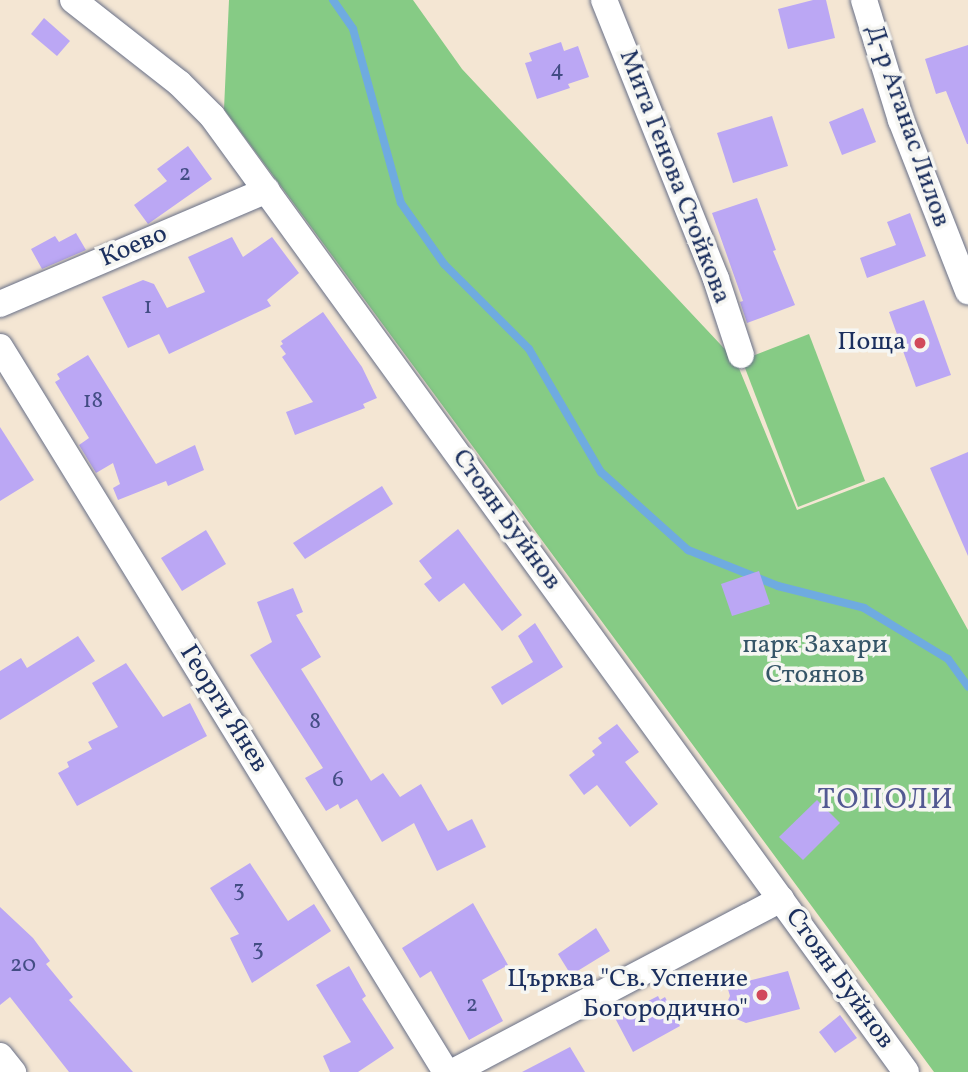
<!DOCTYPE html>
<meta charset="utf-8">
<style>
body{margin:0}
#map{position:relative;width:968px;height:1072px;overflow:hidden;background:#f4e6d3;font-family:Vollkorn,serif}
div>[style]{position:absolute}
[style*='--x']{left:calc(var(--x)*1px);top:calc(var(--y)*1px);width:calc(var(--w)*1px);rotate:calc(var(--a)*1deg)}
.green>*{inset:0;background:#86cb85}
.stream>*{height:8px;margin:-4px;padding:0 4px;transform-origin:4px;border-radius:4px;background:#6fabe0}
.building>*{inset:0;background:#bba7f4}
.roads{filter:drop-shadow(0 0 2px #676f87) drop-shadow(0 0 2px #676f87)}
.street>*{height:26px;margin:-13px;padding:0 13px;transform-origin:13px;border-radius:13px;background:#fff}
.dots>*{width:19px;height:19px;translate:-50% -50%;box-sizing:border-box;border:4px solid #f6f6f2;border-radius:50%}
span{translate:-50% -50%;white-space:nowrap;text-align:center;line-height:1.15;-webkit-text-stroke:7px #f6f6f2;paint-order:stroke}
.number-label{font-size:23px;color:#434d84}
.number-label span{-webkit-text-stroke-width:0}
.street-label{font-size:26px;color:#1b2f5e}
.poi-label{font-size:26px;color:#1b2f5e}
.right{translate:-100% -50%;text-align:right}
.park-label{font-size:26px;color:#365668}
.quarter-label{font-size:30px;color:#535992;letter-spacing:2px}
</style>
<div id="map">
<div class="green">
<div style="clip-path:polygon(229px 0,413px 0,462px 69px,736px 361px,797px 510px,884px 477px,968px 630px,968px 1072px,934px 1072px,224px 109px)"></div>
<div style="clip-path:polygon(809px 334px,865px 481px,798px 507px,742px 360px)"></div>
</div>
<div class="stream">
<div style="--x:333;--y:0;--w:35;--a:55"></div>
<div style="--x:353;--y:29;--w:180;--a:74.6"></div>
<div style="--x:401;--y:203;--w:75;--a:54.8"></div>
<div style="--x:444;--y:264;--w:120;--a:45"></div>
<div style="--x:529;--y:349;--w:143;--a:59.7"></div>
<div style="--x:601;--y:472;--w:117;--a:41.9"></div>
<div style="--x:688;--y:550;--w:97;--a:21.8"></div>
<div style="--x:778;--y:586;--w:89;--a:14.3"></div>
<div style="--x:864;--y:608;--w:98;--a:31.3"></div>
<div style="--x:948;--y:659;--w:34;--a:54"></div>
</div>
<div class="building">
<div style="clip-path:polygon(813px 0,826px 0,835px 38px,788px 49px,778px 9px)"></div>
<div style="clip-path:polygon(44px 18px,70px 41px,57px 56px,31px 34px)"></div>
<div style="clip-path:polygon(561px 42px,564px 51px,578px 46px,589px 77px,568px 84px,570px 88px,537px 99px,525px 63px,532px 61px,529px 53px)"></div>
<div style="clip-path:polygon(968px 45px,968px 144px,967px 144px,946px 91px,936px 94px,925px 59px)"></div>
<div style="clip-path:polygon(863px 108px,876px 142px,842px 155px,829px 122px)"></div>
<div style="clip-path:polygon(772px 116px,788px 166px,733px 183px,717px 133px)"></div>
<div style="clip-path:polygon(188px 146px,212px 179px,148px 224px,134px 205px,167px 181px,157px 169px)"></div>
<div style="clip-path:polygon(757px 198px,776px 250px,773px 251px,795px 305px,747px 323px,740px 302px,743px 301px,712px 213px)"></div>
<div style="clip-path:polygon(910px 213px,926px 256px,867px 278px,860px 258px,896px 245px,887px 222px)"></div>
<div style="clip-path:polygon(76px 233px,86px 250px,42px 269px,31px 249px,55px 236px,59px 242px)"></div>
<div style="clip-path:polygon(232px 237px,243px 257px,272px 237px,299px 273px,267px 300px,271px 306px,169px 354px,159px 334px,128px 348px,102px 297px,143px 280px,154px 284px,167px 308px,205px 292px,188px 257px)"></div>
<div style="clip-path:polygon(924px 300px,951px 375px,916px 387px,889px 312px)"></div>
<div style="clip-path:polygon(323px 312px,362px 367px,377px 398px,363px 404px,365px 408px,295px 435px,286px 412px,313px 402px,282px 357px,286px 354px,280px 346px,283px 344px,281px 341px)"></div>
<div style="clip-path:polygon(88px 355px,156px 464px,195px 445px,204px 470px,168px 486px,166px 481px,118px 500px,113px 488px,120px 484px,113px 463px,96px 473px,79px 445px,89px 438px,55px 382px,60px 379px,57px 374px)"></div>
<div style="clip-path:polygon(0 427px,34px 480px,0 501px)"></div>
<div style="clip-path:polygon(968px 452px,968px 556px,930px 468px)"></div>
<div style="clip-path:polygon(382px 486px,393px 504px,305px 559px,293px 543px)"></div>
<div style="clip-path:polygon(458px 529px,522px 615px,502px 631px,464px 583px,439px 602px,424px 584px,432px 578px,419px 561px)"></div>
<div style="clip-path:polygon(206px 530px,226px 564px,182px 591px,161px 558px)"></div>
<div style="clip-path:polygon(759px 571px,770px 604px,732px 616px,721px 584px)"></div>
<div style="clip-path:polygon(293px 588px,303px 612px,296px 615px,321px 657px,301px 669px,371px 781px,383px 773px,400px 797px,421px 784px,448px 831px,472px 819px,486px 847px,437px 871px,414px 823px,382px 842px,357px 799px,340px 809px,338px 804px,326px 811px,305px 778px,323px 768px,250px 655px,272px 642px,257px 602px)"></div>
<div style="clip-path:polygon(535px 623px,563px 667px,502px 705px,491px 687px,533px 662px,518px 636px)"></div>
<div style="clip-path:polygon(78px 636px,95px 661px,0 720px,0 671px,21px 658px,27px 668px)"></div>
<div style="clip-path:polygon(126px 663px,163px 717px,190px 703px,207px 736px,77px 806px,58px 773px,69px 767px,67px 762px,92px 749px,88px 742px,118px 727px,92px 683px)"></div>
<div style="clip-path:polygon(617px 724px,639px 752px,625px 762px,658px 804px,630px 827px,597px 785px,584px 795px,569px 775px,595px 755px,592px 751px,602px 743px,598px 738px)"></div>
<div style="clip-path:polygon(817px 800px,840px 823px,803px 860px,779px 837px)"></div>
<div style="clip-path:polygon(250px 863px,288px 921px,314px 904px,331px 931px,252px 983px,230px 938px,239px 934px,210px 888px)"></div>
<div style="clip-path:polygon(473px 903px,508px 965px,482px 980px,503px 1021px,469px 1040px,431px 971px,420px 978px,402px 948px)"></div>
<div style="clip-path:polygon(0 907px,33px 938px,50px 961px,46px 964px,73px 997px,69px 1000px,133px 1072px,69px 1072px,10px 997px,0 1005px)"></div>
<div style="clip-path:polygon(596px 928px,610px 951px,571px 975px,558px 954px)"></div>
<div style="clip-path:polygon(349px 966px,366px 996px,362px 999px,394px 1048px,358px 1072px,330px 1072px,323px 1056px,351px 1042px,316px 985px)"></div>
<div style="clip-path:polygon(788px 971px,800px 1009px,746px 1023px,722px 1013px,730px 996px,727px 986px)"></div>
<div style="clip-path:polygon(658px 996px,660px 1000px,665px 997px,680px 1026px,633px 1052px,615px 1018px)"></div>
<div style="clip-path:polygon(840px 1015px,857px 1038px,835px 1053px,819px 1032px)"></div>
<div style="clip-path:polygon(570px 1047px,585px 1072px,522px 1072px)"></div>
</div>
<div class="roads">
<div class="street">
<div style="--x:73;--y:0;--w:135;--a:38.1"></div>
<div style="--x:179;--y:83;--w:47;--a:45"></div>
<div style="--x:212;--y:116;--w:1181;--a:54.02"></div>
<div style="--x:604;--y:0;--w:301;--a:68.1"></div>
<div style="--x:716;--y:279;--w:80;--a:71.8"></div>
<div style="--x:864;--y:0;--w:126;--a:72.9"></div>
<div style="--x:901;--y:120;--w:184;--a:68.6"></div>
<div style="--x:0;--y:304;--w:290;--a:-23.1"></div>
<div style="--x:0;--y:347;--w:851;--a:58.4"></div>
<div style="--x:0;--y:1056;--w:21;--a:51"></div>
<div style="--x:453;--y:1072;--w:371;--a:-27.8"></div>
</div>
</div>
<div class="dots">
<div style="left:920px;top:343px;background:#d1495b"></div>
<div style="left:762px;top:995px;background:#d1495b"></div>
</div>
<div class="number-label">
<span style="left:557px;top:70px">4</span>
<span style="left:185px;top:174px">2</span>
<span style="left:148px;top:307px">1</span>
<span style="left:93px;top:401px">18</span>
<span style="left:315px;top:722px">8</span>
<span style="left:338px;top:780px">6</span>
<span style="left:239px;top:890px">3</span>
<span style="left:258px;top:949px">3</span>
<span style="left:23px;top:965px">20</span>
<span style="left:472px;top:1005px">2</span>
</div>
<div class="street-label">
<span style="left:907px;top:126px;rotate:71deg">Д-р Атанас Лилов</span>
<span style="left:674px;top:177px;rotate:69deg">Мита Генова Стойкова</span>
<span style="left:134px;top:247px;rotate:-23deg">Коево</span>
<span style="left:506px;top:520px;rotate:54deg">Стоян Буйнов</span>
<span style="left:223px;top:709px;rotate:58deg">Георги Янев</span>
<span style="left:839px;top:979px;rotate:54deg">Стоян Буйнов</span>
</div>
<div class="poi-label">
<span class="right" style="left:906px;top:343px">Поща</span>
<span class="right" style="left:748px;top:995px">Църква "Св. Успение<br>Богородично"</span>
</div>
<div class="park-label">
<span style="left:815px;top:661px">парк Захари<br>Стоянов</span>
</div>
<div class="quarter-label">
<span style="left:886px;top:800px">ТОПОЛИ</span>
</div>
</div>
